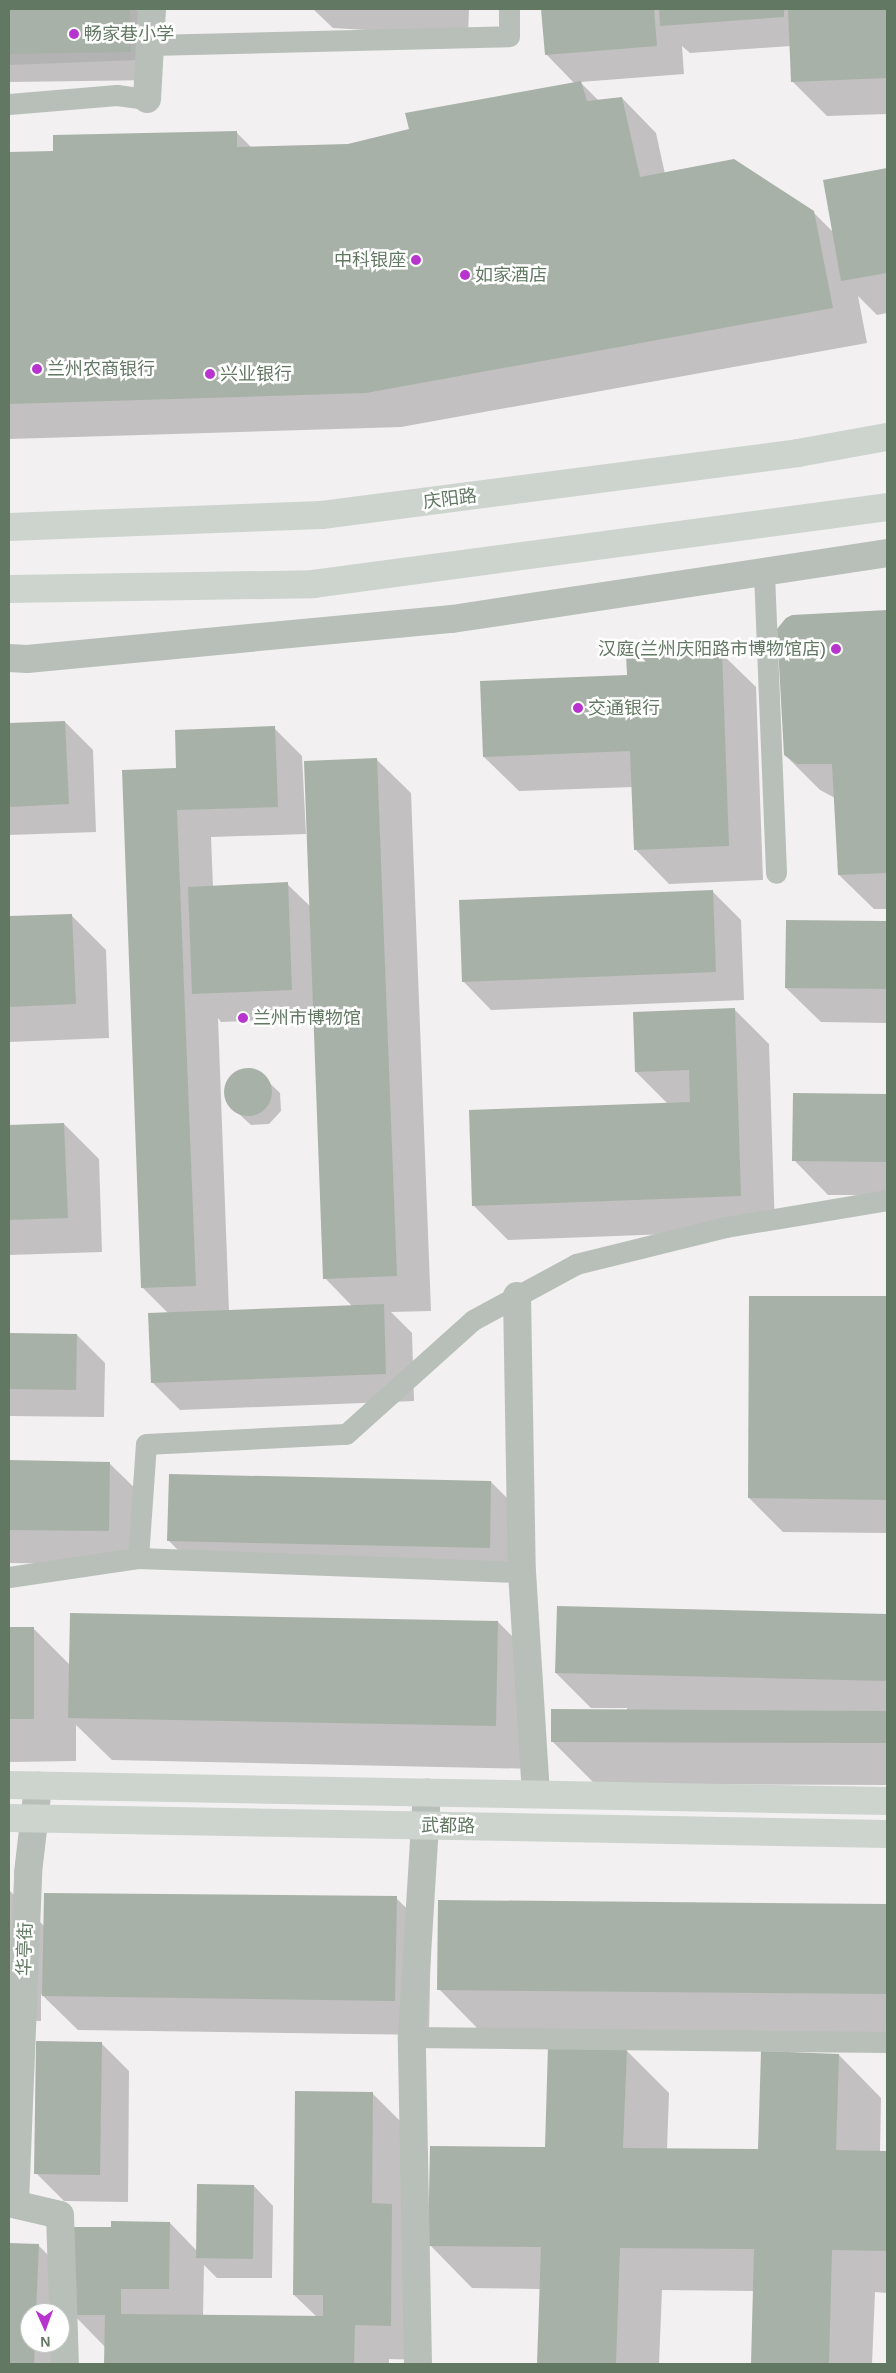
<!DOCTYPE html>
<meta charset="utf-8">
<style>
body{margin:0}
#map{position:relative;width:896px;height:2373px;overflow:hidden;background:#f3f0f1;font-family:Arial,"Noto Sans SC",sans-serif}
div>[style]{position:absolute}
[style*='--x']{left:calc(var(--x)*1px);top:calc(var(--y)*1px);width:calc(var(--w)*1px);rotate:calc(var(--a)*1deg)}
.built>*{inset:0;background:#e1e0e0}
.shadow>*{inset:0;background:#0003}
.building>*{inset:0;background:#a8b1a7}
.round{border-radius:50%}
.lane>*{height:21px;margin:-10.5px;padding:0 10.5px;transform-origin:10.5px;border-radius:10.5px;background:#b8bfb8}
.street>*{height:28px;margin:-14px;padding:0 14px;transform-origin:14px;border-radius:14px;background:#b8bfb8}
.secondary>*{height:28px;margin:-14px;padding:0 14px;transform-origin:14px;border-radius:14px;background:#cdd4ce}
.primary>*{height:28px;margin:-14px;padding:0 14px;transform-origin:14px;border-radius:14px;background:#cdd4ce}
.dots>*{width:14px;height:14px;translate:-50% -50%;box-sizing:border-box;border:2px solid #fff;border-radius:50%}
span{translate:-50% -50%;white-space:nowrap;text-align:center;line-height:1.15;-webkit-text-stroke:5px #fff;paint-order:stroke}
.poi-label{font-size:18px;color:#627863}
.left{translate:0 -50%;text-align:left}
.right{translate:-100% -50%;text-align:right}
.street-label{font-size:18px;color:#627863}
.frame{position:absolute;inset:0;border:10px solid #627863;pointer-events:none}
.north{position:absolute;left:20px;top:2303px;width:50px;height:50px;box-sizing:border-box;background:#fff;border:1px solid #c0c9c1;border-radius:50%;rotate:178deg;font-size:14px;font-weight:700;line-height:20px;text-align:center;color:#627863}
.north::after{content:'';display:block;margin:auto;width:18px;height:22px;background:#b834cf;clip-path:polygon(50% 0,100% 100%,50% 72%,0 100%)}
</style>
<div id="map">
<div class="built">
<div style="clip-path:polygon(9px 9px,142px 9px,138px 60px,9px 65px)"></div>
</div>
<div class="shadow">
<div style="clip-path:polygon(9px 9px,136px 9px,158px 31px,158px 80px,9px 82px)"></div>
<div style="clip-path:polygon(313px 9px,469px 9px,468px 36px,333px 28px)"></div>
<div style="clip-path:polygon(542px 9px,887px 9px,887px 114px,827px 116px,792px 81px,791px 46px,690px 53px,682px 46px,684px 74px,580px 82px,599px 101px,622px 98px,656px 133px,665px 174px,813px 212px,833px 232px,824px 181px,887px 170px,887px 313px,877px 315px,858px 296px,867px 343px,401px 427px,9px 439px,9px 153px,54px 152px,236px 132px,252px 148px,349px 145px,410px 130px,575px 84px,546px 54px)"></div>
<div style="clip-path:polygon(887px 611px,887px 909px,874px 909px,839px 875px,835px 798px,820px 790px,785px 755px,793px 616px)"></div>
<div style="clip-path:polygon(721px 653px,756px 687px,763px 880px,669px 884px,635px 849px,633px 787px,519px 791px,484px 757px,628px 676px)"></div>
<div style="clip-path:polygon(65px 722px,93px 750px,96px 832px,9px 835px,9px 724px)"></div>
<div style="clip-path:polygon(evenodd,274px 728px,302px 756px,306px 834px,211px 837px,213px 887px,287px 884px,311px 907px,376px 759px,411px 793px,431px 1311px,391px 1312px,412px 1333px,414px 1401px,180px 1410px,152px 1382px,168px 1313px,143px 1288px,175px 769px,274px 728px,218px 1018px,221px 1022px,315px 1018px,325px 1278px,352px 1306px,229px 1311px,218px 1018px)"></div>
<div style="clip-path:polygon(713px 892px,741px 920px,744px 1000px,491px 1010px,463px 981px)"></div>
<div style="clip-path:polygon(71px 915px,106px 950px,109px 1038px,9px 1042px,9px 918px)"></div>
<div style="clip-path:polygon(787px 921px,887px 922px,887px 1023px,821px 1022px,786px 988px)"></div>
<div style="clip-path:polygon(734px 1009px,769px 1044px,775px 1230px,508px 1240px,474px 1206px,668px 1104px,636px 1072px)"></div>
<div style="clip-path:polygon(256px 1070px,280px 1093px,281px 1111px,269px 1124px,251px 1125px,227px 1103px,226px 1084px,238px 1071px)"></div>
<div style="clip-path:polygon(794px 1094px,887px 1095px,887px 1195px,828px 1195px,794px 1160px)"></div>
<div style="clip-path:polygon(64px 1124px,99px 1159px,102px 1252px,9px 1255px,9px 1126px)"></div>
<div style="clip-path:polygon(750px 1297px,887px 1298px,887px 1533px,783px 1532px,749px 1498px)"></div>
<div style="clip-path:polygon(9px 1334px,77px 1335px,105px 1363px,104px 1417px,9px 1416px)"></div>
<div style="clip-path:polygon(9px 1461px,109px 1463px,144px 1497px,143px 1565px,9px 1563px)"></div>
<div style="clip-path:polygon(491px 1482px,519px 1510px,517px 1576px,196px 1568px,168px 1540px)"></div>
<div style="clip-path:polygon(558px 1607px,887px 1615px,887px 1785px,595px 1784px,552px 1741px,627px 1711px,627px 1708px,591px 1708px,556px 1673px)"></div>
<div style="clip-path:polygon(498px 1622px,541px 1665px,538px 1769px,112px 1760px,76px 1725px,76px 1761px,9px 1762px,9px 1628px,33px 1628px,70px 1665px)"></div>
<div style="clip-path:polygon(9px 1890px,44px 1926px,396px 1898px,431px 1932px,429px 2035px,78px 2030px,41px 1994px,41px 2021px,9px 2020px)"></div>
<div style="clip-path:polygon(439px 1901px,887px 1905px,887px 2036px,481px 2032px,439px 1989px)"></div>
<div style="clip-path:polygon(101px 2043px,129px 2071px,128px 2202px,64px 2201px,36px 2173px)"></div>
<div style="clip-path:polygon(626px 2050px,669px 2093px,667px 2150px,759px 2150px,839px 2055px,881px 2098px,880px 2152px,887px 2152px,887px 2293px,875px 2292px,872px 2364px,752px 2364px,754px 2291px,662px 2290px,659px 2364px,539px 2364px,541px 2289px,472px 2288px,430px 2245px,546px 2148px)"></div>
<div style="clip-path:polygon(evenodd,372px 2093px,407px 2128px,425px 2360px,389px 2359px,389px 2364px,106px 2364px,106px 2348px,72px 2313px,69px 2364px,9px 2364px,9px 2244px,38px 2245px,73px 2280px,112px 2228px,170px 2223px,197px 2251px,254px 2186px,273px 2206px,272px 2278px,217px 2278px,204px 2265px,203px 2316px,317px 2317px,294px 2295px,372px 2093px,30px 2313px,60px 2313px,60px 2343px,30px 2343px,30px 2313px)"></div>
</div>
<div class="building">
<div style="clip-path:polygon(9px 9px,130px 9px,131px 52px,9px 54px)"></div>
<div style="clip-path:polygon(541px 9px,654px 9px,657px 46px,545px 55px)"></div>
<div style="clip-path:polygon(659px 9px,784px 9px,784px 17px,660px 26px)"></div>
<div style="clip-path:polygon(788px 9px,887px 9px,887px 78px,791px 82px)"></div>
<div style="clip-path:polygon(581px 81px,587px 101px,622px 97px,640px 177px,734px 159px,814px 211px,833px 308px,366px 393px,9px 404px,9px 152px,53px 151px,53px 135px,237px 131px,237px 147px,348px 144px,409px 129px,405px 113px)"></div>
<div style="clip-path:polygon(887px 168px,887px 273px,841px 281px,823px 180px)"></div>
<div style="clip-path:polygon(887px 610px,887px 873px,838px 875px,832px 764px,797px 764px,784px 755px,777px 629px,786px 618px,792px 615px)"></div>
<div style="clip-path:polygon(722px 651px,729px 846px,634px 850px,630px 751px,483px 757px,480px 681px,627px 675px,626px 655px)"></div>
<div style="clip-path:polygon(65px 721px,69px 804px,9px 807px,9px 723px)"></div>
<div style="clip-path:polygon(275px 726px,278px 807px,177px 810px,196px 1286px,141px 1288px,122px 770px,176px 768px,175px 730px)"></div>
<div style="clip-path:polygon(377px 758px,397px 1276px,323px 1279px,304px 761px)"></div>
<div style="clip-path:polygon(288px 882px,292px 990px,192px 994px,188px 887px)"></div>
<div style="clip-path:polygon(713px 890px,716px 972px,462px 982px,459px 900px)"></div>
<div style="clip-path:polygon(72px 914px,76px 1004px,9px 1007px,9px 916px)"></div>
<div style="clip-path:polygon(786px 920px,887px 921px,887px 989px,785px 988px)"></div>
<div style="clip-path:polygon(735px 1008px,741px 1196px,472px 1206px,469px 1110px,690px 1102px,689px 1070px,635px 1072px,633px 1012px)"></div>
<div class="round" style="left:224px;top:1068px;width:48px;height:48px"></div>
<div style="clip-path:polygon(793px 1093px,887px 1094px,887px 1162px,792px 1161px)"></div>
<div style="clip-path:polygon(64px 1123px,68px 1218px,9px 1220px,9px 1125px)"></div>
<div style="clip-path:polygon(749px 1296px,887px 1296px,887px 1500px,748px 1498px)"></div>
<div style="clip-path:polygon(384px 1304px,386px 1374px,151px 1383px,148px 1313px)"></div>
<div style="clip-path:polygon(9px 1333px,77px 1334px,76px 1390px,9px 1389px)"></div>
<div style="clip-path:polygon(9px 1460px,110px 1462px,109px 1531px,9px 1530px)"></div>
<div style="clip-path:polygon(169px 1474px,491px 1481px,490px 1548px,167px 1541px)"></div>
<div style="clip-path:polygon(557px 1606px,887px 1614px,887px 1681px,555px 1673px)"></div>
<div style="clip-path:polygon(70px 1613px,498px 1621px,496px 1726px,68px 1718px)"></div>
<div style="clip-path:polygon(9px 1627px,34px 1627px,34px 1719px,9px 1719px)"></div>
<div style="clip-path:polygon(551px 1709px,887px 1711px,887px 1743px,551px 1742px)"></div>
<div style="clip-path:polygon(44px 1893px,397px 1896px,395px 2001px,42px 1996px)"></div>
<div style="clip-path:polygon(438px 1900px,887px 1904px,887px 1994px,437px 1990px)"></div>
<div style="clip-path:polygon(36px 2041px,102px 2042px,100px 2175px,34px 2174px)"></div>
<div style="clip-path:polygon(548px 2046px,627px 2049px,623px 2148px,758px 2149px,761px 2051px,839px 2054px,836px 2150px,887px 2151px,887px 2251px,832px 2250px,829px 2364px,751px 2364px,754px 2249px,620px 2248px,616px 2364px,537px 2364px,541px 2247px,428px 2246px,430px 2146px,545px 2147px)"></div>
<div style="clip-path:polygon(295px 2091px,373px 2092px,372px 2203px,392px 2204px,391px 2326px,355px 2325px,354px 2364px,104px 2364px,105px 2315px,71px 2315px,73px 2227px,111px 2227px,111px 2221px,170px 2222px,169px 2289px,121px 2289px,121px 2314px,323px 2316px,323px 2295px,293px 2295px)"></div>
<div style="clip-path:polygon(197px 2184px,254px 2185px,253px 2259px,196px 2258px)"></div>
<div style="clip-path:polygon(9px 2243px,39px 2244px,36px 2313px,30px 2313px,30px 2343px,35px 2343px,34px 2364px,9px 2364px)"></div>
</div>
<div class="lane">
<div style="--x:150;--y:45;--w:359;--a:-1.4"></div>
<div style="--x:509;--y:36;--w:27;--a:-90"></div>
<div style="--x:9;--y:104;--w:108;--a:-4.8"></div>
<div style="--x:117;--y:95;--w:30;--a:8"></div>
<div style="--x:764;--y:573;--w:300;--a:87.7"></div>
<div style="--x:138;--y:1558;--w:384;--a:2.1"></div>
<div style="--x:9;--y:1577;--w:130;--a:-8.4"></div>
<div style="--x:138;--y:1558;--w:114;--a:-86"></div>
<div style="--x:146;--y:1444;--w:200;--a:-2.9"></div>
<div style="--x:346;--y:1434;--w:171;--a:-41.9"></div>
<div style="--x:473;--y:1320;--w:117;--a:-28.5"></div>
<div style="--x:576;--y:1264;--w:154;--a:-13.9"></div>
<div style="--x:726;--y:1227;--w:163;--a:-9.5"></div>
<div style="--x:412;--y:2037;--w:475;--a:0.6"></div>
</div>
<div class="street">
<div style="--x:147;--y:99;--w:90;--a:-86.8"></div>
<div style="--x:9;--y:658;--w:18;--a:3"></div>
<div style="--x:27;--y:659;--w:427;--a:-5.4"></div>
<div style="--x:452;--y:619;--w:440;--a:-8.6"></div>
<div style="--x:517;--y:1296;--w:276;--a:89"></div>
<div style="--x:522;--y:1572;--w:222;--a:86.4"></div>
<div style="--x:9;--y:2203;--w:52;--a:13.2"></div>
<div style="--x:60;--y:2215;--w:149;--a:88.1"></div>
<div style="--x:15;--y:2203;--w:330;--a:-87.7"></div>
<div style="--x:28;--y:1873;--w:88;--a:-83.4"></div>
<div style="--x:418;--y:2364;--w:327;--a:-91.1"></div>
<div style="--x:412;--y:2037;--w:245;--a:-86.5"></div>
</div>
<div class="secondary">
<div style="--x:9;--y:1785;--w:878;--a:1.04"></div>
<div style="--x:9;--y:1818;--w:878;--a:1.04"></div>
</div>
<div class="primary">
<div style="--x:9;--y:527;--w:313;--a:-2.2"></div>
<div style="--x:322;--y:515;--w:480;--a:-7.4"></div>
<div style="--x:798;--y:453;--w:90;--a:-10.2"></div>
<div style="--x:9;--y:589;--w:304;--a:-0.9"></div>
<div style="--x:313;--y:584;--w:579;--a:-7.64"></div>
</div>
<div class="dots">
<div style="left:74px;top:34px;background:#b834cf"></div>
<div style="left:416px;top:260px;background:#b834cf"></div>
<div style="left:465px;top:275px;background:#b834cf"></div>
<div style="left:37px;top:369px;background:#b834cf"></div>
<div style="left:210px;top:374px;background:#b834cf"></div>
<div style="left:836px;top:649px;background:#b834cf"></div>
<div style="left:578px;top:708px;background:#b834cf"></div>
<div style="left:243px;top:1018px;background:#b834cf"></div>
</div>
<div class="poi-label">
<span class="left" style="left:84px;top:34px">畅家巷小学</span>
<span class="right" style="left:406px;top:260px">中科银座</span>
<span class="left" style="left:475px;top:275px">如家酒店</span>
<span class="left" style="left:47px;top:369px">兰州农商银行</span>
<span class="left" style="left:220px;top:374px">兴业银行</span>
<span class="right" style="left:826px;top:649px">汉庭(兰州庆阳路市博物馆店)</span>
<span class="left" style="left:588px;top:708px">交通银行</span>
<span class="left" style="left:253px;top:1018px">兰州市博物馆</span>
</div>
<div class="street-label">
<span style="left:450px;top:499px;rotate:-7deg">庆阳路</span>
<span style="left:448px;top:1826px;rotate:1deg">武都路</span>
<span style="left:25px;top:1949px;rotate:-88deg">华亭街</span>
</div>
<div class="frame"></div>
<div class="north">N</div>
</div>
